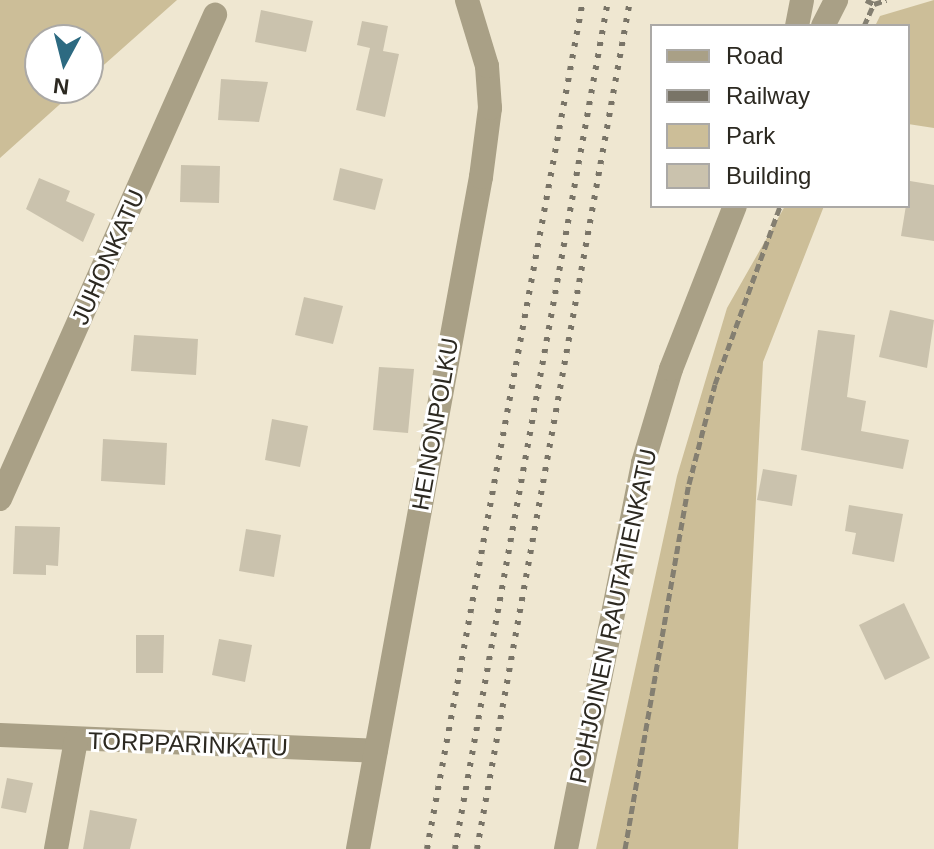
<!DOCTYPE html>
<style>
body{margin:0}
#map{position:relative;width:934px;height:849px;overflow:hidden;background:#efe7d1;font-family:Helvetica,sans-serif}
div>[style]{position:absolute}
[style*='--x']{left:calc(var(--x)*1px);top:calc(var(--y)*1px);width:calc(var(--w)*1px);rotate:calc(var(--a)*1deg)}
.green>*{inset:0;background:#ccbe98}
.building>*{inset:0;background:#cac2ad}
.path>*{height:5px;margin-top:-2.5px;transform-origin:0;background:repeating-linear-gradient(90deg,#847f71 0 8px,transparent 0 12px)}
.minor>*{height:24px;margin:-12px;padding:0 12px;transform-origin:12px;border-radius:12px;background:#a9a086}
.rail>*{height:6px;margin-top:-3px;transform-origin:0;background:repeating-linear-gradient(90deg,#797467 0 4px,transparent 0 12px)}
span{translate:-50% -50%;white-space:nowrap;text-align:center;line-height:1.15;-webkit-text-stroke:6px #fff;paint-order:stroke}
.street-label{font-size:24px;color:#2c2921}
.legend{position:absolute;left:650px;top:24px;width:260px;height:184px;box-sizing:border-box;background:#fff;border:2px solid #aba9a6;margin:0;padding:10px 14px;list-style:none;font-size:24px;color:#2c2921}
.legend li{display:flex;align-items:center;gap:16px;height:40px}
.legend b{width:40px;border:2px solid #aba9a6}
.north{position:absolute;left:24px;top:24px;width:80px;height:80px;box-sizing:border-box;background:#fff;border:2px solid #aba9a6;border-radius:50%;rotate:187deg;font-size:22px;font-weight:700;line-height:32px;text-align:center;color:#2c2921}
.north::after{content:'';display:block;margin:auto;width:28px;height:36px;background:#2d6a81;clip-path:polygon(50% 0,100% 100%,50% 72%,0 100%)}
</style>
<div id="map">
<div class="green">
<div style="clip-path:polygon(0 0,177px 0,88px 79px,88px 40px,40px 40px,40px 88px,78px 88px,0 158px)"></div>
<div style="clip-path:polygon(934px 0,934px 128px,908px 124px,908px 26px,875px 26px,880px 16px)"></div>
<div style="clip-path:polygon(785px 206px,824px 206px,763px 362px,738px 849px,596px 849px,677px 476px,727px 308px)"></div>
</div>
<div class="building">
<div style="clip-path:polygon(261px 10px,313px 21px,306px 52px,255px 42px)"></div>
<div style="clip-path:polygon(362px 21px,388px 26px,383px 51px,399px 54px,385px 117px,356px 110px,370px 48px,357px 45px)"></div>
<div style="clip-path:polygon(221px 79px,268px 82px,259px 122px,218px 120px)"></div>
<div style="clip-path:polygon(181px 165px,220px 166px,219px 203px,180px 202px)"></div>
<div style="clip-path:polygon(340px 168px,383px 179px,375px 210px,333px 200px)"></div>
<div style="clip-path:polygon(39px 178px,70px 191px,66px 201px,95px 214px,83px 242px,26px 209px)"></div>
<div style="clip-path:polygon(910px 181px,934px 185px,934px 241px,901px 236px)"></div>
<div style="clip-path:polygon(304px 297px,343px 306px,333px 344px,295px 335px)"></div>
<div style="clip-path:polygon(890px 310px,934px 320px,927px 368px,879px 357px)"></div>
<div style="clip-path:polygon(818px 330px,855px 335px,847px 397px,866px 401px,861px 431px,909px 440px,903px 469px,801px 450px)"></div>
<div style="clip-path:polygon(134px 335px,198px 339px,196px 375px,131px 371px)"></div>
<div style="clip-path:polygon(379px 367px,414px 369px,408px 433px,373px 430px)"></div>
<div style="clip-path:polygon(272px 419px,308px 426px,300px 467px,265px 460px)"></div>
<div style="clip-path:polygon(103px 439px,167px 443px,165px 485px,101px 481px)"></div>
<div style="clip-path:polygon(763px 469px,797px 475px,792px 506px,757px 500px)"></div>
<div style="clip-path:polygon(849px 505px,903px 514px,894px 562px,852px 554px,856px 533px,845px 531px)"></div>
<div style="clip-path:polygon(15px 526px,60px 527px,58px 566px,46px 565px,46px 575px,13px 574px)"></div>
<div style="clip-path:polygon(246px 529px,281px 535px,274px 577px,239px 571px)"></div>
<div style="clip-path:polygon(904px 603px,930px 658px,885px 680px,859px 625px)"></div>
<div style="clip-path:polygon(136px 635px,164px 635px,163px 673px,136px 673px)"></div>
<div style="clip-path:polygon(219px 639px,252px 645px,245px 682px,212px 675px)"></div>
<div style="clip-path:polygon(7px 778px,33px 783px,26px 813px,1px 808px)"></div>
<div style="clip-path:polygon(90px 810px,137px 819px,130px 849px,83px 849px)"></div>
</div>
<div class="path">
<div style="--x:866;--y:0;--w:9;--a:27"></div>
<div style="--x:864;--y:26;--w:24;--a:-66"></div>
<div style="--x:874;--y:4;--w:13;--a:-18"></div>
<div style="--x:625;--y:849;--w:371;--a:-80.1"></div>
<div style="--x:689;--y:484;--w:103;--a:-75.4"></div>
<div style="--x:715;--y:384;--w:189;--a:-69.9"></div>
</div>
<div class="minor">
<div style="--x:797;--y:26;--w:26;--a:-79"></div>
<div style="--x:823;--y:26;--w:29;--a:-63"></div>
<div style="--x:0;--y:499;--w:530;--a:-66.05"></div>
<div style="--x:0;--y:735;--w:376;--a:2.4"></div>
<div style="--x:56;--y:849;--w:111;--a:-79.6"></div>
<div style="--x:358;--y:849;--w:683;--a:-79.63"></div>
<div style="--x:481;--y:177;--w:70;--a:-82.6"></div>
<div style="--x:490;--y:108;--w:42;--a:-94.1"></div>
<div style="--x:487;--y:66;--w:69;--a:-106.9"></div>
<div style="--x:566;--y:849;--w:394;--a:-78.7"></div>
<div style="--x:643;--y:463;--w:98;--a:-73.4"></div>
<div style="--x:671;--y:369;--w:175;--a:-68.6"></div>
</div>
<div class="rail">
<div style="--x:427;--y:849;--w:863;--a:-79.59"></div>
<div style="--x:455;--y:849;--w:863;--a:-79.78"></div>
<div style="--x:477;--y:849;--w:863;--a:-79.78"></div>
</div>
<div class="street-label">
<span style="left:108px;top:257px;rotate:-66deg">JUHONKATU</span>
<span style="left:435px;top:424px;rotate:-80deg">HEINONPOLKU</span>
<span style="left:613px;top:616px;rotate:-78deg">POHJOINEN RAUTATIENKATU</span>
<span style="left:188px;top:744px;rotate:2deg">TORPPARINKATU</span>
</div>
<ul class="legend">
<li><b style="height:10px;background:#a9a086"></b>Road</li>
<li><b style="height:10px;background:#797467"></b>Railway</li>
<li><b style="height:22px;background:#ccbe98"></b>Park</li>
<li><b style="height:22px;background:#cac2ad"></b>Building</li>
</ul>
<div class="north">N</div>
</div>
